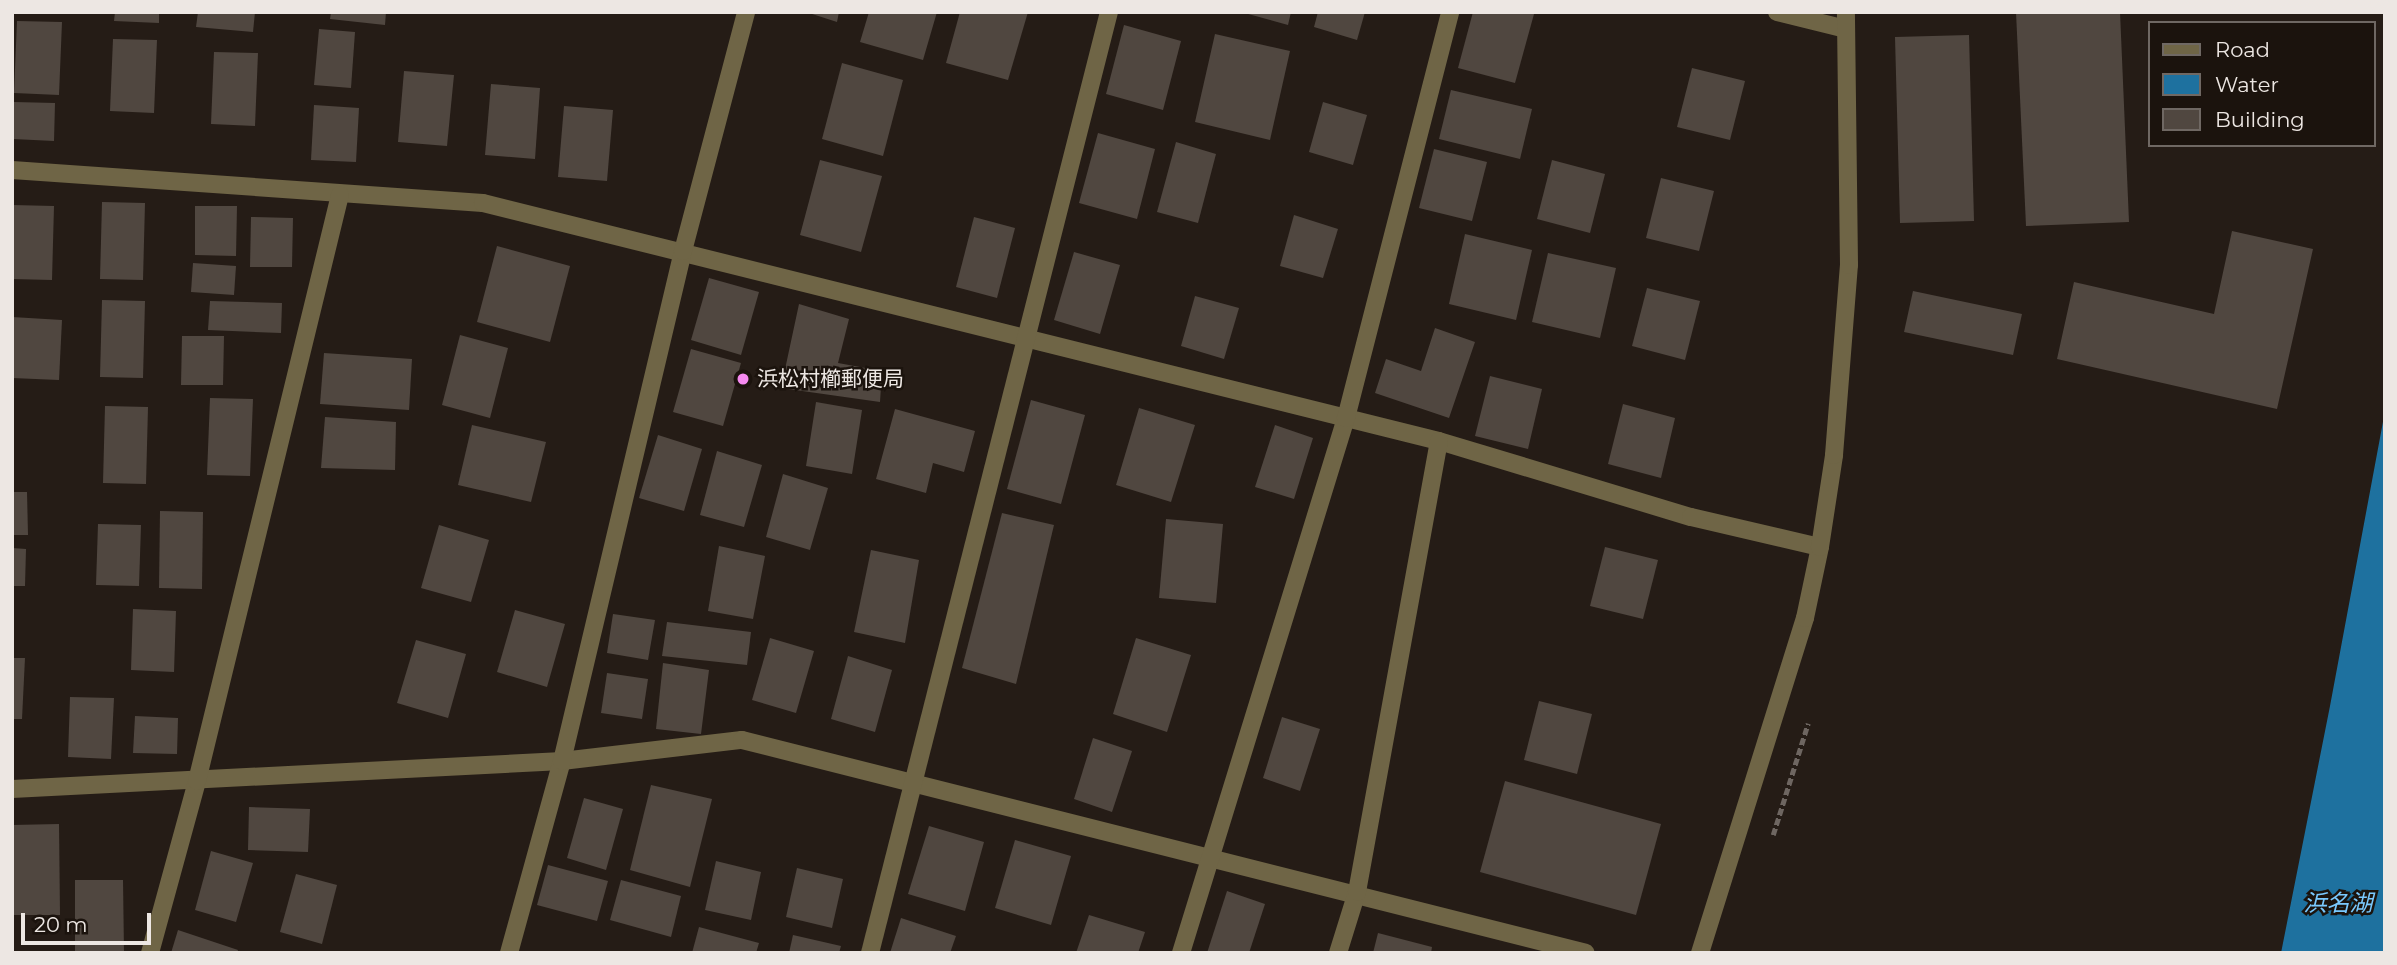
<!DOCTYPE html>
<meta charset="utf-8">
<style>
body{margin:0}
#map{position:relative;width:2397px;height:965px;overflow:hidden;background:#251c16;font-family:Montserrat,"Noto Sans JP",sans-serif}
div>[style]{position:absolute}
[style*='--x']{left:calc(var(--x)*1px);top:calc(var(--y)*1px);width:calc(var(--w)*1px);rotate:calc(var(--a)*1deg)}
.water>*{inset:0;background:#1e719f}
.building>*{inset:0;background:#504740}
.path>*{height:4.5px;margin-top:-2.25px;transform-origin:0;background:repeating-linear-gradient(90deg,#6e6661 0 7px,transparent 0 10.5px)}
.minor>*{height:18px;margin:-9px;padding:0 9px;transform-origin:9px;border-radius:9px;background:#6f6546}
.dots>*{width:19px;height:19px;translate:-50% -50%;box-sizing:border-box;border:4px solid #1b130d;border-radius:50%}
span{translate:-50% -50%;white-space:nowrap;text-align:center;line-height:1.15;-webkit-text-stroke:5px #1b130d;paint-order:stroke}
.poi-label{font-size:21px;color:#ede7e3}
.left{translate:0 -50%;text-align:left}
.water-label{font-size:23px;color:#7ac9fe;font-style:italic}
.frame{position:absolute;inset:0;border:14px solid #ede7e3;pointer-events:none}
.legend{position:absolute;left:2148px;top:21px;width:228px;height:126px;box-sizing:border-box;background:#1b130d;border:2px solid #6f6863;margin:0;padding:9px 12px;list-style:none;font-size:21px;color:#ede7e3}
.legend li{display:flex;align-items:center;gap:14px;height:35px}
.legend b{width:35px;border:2px solid #6f6863}
.scale{position:absolute;left:21px;top:913px;width:130px;height:32px;box-sizing:border-box;border:4px solid #ede7e3;border-top:0;padding-left:9px;font-size:21px;line-height:24px;white-space:nowrap;color:#ede7e3;-webkit-text-stroke:5px #1b130d;paint-order:stroke}
</style>
<div id="map">
<div class="water">
<div style="clip-path:polygon(2385px 411px,2385px 953px,2281px 953px,2330px 706px)"></div>
</div>
<div class="building">
<div style="clip-path:polygon(115px 12px,159px 12px,159px 23px,114px 21px)"></div>
<div style="clip-path:polygon(198px 12px,255px 12px,253px 32px,196px 27px)"></div>
<div style="clip-path:polygon(331px 12px,386px 12px,385px 25px,330px 19px)"></div>
<div style="clip-path:polygon(806px 12px,839px 12px,837px 22px)"></div>
<div style="clip-path:polygon(869px 12px,937px 12px,923px 60px,860px 42px)"></div>
<div style="clip-path:polygon(960px 12px,1028px 12px,1008px 80px,946px 63px)"></div>
<div style="clip-path:polygon(1241px 12px,1291px 12px,1288px 25px)"></div>
<div style="clip-path:polygon(1318px 12px,1365px 12px,1357px 40px,1314px 27px)"></div>
<div style="clip-path:polygon(1473px 12px,1534px 14px,1515px 83px,1458px 68px)"></div>
<div style="clip-path:polygon(2016px 12px,2120px 12px,2129px 222px,2026px 226px)"></div>
<div style="clip-path:polygon(17px 21px,62px 22px,59px 95px,14px 93px)"></div>
<div style="clip-path:polygon(1124px 25px,1181px 41px,1163px 110px,1106px 94px)"></div>
<div style="clip-path:polygon(319px 29px,355px 32px,351px 88px,314px 85px)"></div>
<div style="clip-path:polygon(1215px 34px,1290px 51px,1270px 140px,1195px 122px)"></div>
<div style="clip-path:polygon(1969px 35px,1974px 221px,1900px 223px,1895px 37px)"></div>
<div style="clip-path:polygon(113px 39px,157px 40px,154px 113px,110px 111px)"></div>
<div style="clip-path:polygon(214px 52px,258px 53px,255px 126px,211px 124px)"></div>
<div style="clip-path:polygon(842px 63px,903px 80px,883px 156px,822px 139px)"></div>
<div style="clip-path:polygon(1692px 68px,1745px 81px,1730px 140px,1677px 127px)"></div>
<div style="clip-path:polygon(404px 71px,454px 75px,447px 146px,398px 142px)"></div>
<div style="clip-path:polygon(491px 84px,540px 88px,535px 159px,485px 155px)"></div>
<div style="clip-path:polygon(1451px 90px,1532px 109px,1520px 159px,1439px 139px)"></div>
<div style="clip-path:polygon(14px 102px,55px 103px,54px 141px,13px 139px)"></div>
<div style="clip-path:polygon(1323px 102px,1367px 115px,1353px 165px,1309px 152px)"></div>
<div style="clip-path:polygon(314px 105px,359px 108px,356px 162px,311px 160px)"></div>
<div style="clip-path:polygon(564px 106px,613px 110px,607px 181px,558px 177px)"></div>
<div style="clip-path:polygon(1098px 133px,1155px 149px,1137px 219px,1079px 203px)"></div>
<div style="clip-path:polygon(1176px 142px,1216px 154px,1198px 223px,1157px 212px)"></div>
<div style="clip-path:polygon(1434px 149px,1487px 162px,1472px 221px,1419px 208px)"></div>
<div style="clip-path:polygon(820px 160px,882px 176px,861px 252px,800px 235px)"></div>
<div style="clip-path:polygon(1552px 160px,1605px 174px,1590px 233px,1537px 219px)"></div>
<div style="clip-path:polygon(1661px 178px,1714px 191px,1699px 251px,1646px 238px)"></div>
<div style="clip-path:polygon(102px 202px,145px 203px,143px 280px,100px 279px)"></div>
<div style="clip-path:polygon(12px 205px,54px 206px,52px 280px,12px 279px)"></div>
<div style="clip-path:polygon(195px 206px,237px 206px,236px 256px,195px 255px)"></div>
<div style="clip-path:polygon(1294px 215px,1338px 229px,1323px 278px,1280px 266px)"></div>
<div style="clip-path:polygon(251px 217px,293px 218px,292px 267px,250px 267px)"></div>
<div style="clip-path:polygon(974px 217px,1015px 228px,997px 298px,956px 287px)"></div>
<div style="clip-path:polygon(2232px 231px,2313px 249px,2277px 409px,2057px 359px,2074px 282px,2214px 314px)"></div>
<div style="clip-path:polygon(1465px 234px,1532px 250px,1516px 320px,1449px 304px)"></div>
<div style="clip-path:polygon(497px 246px,570px 266px,550px 342px,477px 322px)"></div>
<div style="clip-path:polygon(1074px 252px,1120px 265px,1100px 334px,1054px 320px)"></div>
<div style="clip-path:polygon(1548px 253px,1616px 268px,1600px 338px,1532px 322px)"></div>
<div style="clip-path:polygon(193px 263px,236px 266px,234px 295px,191px 292px)"></div>
<div style="clip-path:polygon(709px 278px,759px 292px,741px 355px,691px 340px)"></div>
<div style="clip-path:polygon(1647px 288px,1700px 301px,1685px 360px,1632px 346px)"></div>
<div style="clip-path:polygon(1913px 291px,2022px 314px,2013px 355px,1904px 332px)"></div>
<div style="clip-path:polygon(1195px 296px,1239px 308px,1224px 359px,1181px 346px)"></div>
<div style="clip-path:polygon(102px 300px,145px 301px,143px 378px,100px 377px)"></div>
<div style="clip-path:polygon(210px 301px,282px 303px,281px 333px,208px 330px)"></div>
<div style="clip-path:polygon(799px 304px,849px 319px,838px 363px,882px 371px,880px 402px,781px 388px)"></div>
<div style="clip-path:polygon(12px 317px,62px 320px,59px 380px,12px 378px)"></div>
<div style="clip-path:polygon(1435px 328px,1475px 342px,1449px 418px,1375px 393px,1386px 359px,1421px 371px)"></div>
<div style="clip-path:polygon(460px 335px,508px 348px,490px 418px,442px 405px)"></div>
<div style="clip-path:polygon(182px 336px,224px 336px,223px 385px,181px 385px)"></div>
<div style="clip-path:polygon(691px 349px,741px 363px,723px 426px,673px 412px)"></div>
<div style="clip-path:polygon(324px 353px,412px 359px,409px 410px,320px 404px)"></div>
<div style="clip-path:polygon(1490px 376px,1542px 389px,1528px 449px,1475px 436px)"></div>
<div style="clip-path:polygon(210px 398px,253px 399px,250px 476px,207px 475px)"></div>
<div style="clip-path:polygon(1031px 400px,1085px 415px,1061px 504px,1007px 489px)"></div>
<div style="clip-path:polygon(816px 402px,862px 410px,852px 474px,806px 466px)"></div>
<div style="clip-path:polygon(1623px 404px,1675px 418px,1661px 478px,1608px 464px)"></div>
<div style="clip-path:polygon(105px 406px,148px 407px,146px 484px,103px 483px)"></div>
<div style="clip-path:polygon(1139px 408px,1195px 425px,1171px 502px,1116px 485px)"></div>
<div style="clip-path:polygon(895px 409px,975px 431px,964px 472px,933px 463px,926px 493px,876px 479px)"></div>
<div style="clip-path:polygon(325px 417px,396px 422px,395px 470px,321px 468px)"></div>
<div style="clip-path:polygon(472px 425px,546px 442px,531px 502px,458px 485px)"></div>
<div style="clip-path:polygon(1275px 425px,1313px 438px,1294px 499px,1255px 487px)"></div>
<div style="clip-path:polygon(658px 435px,702px 449px,684px 511px,639px 498px)"></div>
<div style="clip-path:polygon(717px 451px,762px 465px,744px 527px,700px 515px)"></div>
<div style="clip-path:polygon(783px 474px,828px 488px,810px 550px,766px 537px)"></div>
<div style="clip-path:polygon(12px 492px,27px 492px,28px 535px,12px 535px)"></div>
<div style="clip-path:polygon(160px 511px,203px 512px,202px 589px,159px 588px)"></div>
<div style="clip-path:polygon(1002px 513px,1054px 525px,1016px 684px,962px 668px)"></div>
<div style="clip-path:polygon(1166px 519px,1223px 524px,1216px 603px,1159px 598px)"></div>
<div style="clip-path:polygon(98px 524px,141px 525px,139px 586px,96px 585px)"></div>
<div style="clip-path:polygon(439px 525px,489px 540px,471px 602px,421px 588px)"></div>
<div style="clip-path:polygon(719px 546px,765px 556px,753px 619px,708px 611px)"></div>
<div style="clip-path:polygon(1605px 547px,1658px 560px,1643px 619px,1590px 606px)"></div>
<div style="clip-path:polygon(12px 548px,26px 549px,25px 586px,12px 586px)"></div>
<div style="clip-path:polygon(871px 550px,919px 560px,905px 643px,854px 632px)"></div>
<div style="clip-path:polygon(133px 609px,176px 611px,174px 672px,131px 670px)"></div>
<div style="clip-path:polygon(515px 610px,565px 624px,547px 687px,497px 672px)"></div>
<div style="clip-path:polygon(613px 614px,655px 620px,648px 660px,607px 653px)"></div>
<div style="clip-path:polygon(667px 622px,751px 632px,747px 665px,662px 656px)"></div>
<div style="clip-path:polygon(770px 638px,814px 651px,796px 713px,752px 700px)"></div>
<div style="clip-path:polygon(1136px 638px,1191px 655px,1167px 732px,1113px 714px)"></div>
<div style="clip-path:polygon(416px 640px,466px 654px,448px 718px,397px 703px)"></div>
<div style="clip-path:polygon(848px 656px,892px 670px,875px 732px,831px 719px)"></div>
<div style="clip-path:polygon(12px 658px,25px 658px,22px 719px,12px 719px)"></div>
<div style="clip-path:polygon(663px 663px,709px 670px,701px 734px,656px 729px)"></div>
<div style="clip-path:polygon(607px 673px,648px 679px,642px 719px,601px 713px)"></div>
<div style="clip-path:polygon(70px 697px,114px 698px,111px 759px,68px 757px)"></div>
<div style="clip-path:polygon(1539px 701px,1592px 714px,1577px 774px,1524px 760px)"></div>
<div style="clip-path:polygon(135px 716px,178px 718px,177px 754px,133px 753px)"></div>
<div style="clip-path:polygon(1282px 717px,1320px 729px,1300px 791px,1263px 778px)"></div>
<div style="clip-path:polygon(1093px 738px,1132px 751px,1112px 812px,1074px 799px)"></div>
<div style="clip-path:polygon(1505px 781px,1661px 824px,1636px 915px,1480px 872px)"></div>
<div style="clip-path:polygon(651px 785px,712px 799px,690px 887px,630px 870px)"></div>
<div style="clip-path:polygon(584px 798px,623px 809px,606px 870px,567px 858px)"></div>
<div style="clip-path:polygon(249px 807px,310px 809px,308px 852px,248px 850px)"></div>
<div style="clip-path:polygon(59px 824px,60px 915px,12px 915px,12px 825px)"></div>
<div style="clip-path:polygon(929px 826px,984px 842px,965px 911px,908px 894px)"></div>
<div style="clip-path:polygon(1015px 840px,1071px 856px,1051px 925px,995px 908px)"></div>
<div style="clip-path:polygon(211px 851px,253px 863px,236px 922px,195px 910px)"></div>
<div style="clip-path:polygon(716px 861px,761px 872px,751px 920px,705px 910px)"></div>
<div style="clip-path:polygon(548px 865px,608px 881px,597px 921px,537px 905px)"></div>
<div style="clip-path:polygon(797px 868px,843px 879px,832px 928px,786px 917px)"></div>
<div style="clip-path:polygon(296px 874px,337px 885px,322px 944px,280px 932px)"></div>
<div style="clip-path:polygon(75px 880px,123px 880px,124px 953px,75px 953px)"></div>
<div style="clip-path:polygon(621px 880px,681px 896px,671px 937px,610px 920px)"></div>
<div style="clip-path:polygon(1227px 891px,1265px 904px,1249px 953px,1207px 953px)"></div>
<div style="clip-path:polygon(1089px 915px,1145px 932px,1138px 953px,1076px 953px)"></div>
<div style="clip-path:polygon(901px 918px,956px 936px,950px 953px,890px 953px)"></div>
<div style="clip-path:polygon(699px 927px,759px 943px,756px 953px,692px 953px)"></div>
<div style="clip-path:polygon(178px 930px,238px 950px,237px 953px,171px 953px)"></div>
<div style="clip-path:polygon(1378px 933px,1432px 947px,1431px 953px,1373px 953px)"></div>
<div style="clip-path:polygon(793px 935px,841px 946px,839px 953px,789px 953px)"></div>
</div>
<div class="path">
<div style="--x:1773;--y:835;--w:117;--a:-72.6"></div>
</div>
<div class="minor">
<div style="--x:1777;--y:12;--w:71;--a:13.8"></div>
<div style="--x:12;--y:170;--w:472;--a:4"></div>
<div style="--x:483;--y:203;--w:985;--a:13.98"></div>
<div style="--x:1439;--y:441;--w:263;--a:16.8"></div>
<div style="--x:1691;--y:517;--w:132;--a:13.1"></div>
<div style="--x:12;--y:789;--w:551;--a:-2.91"></div>
<div style="--x:562;--y:761;--w:181;--a:-6.7"></div>
<div style="--x:742;--y:740;--w:870;--a:14.16"></div>
<div style="--x:150;--y:953;--w:178;--a:-74.7"></div>
<div style="--x:197;--y:781;--w:603;--a:-76.29"></div>
<div style="--x:509;--y:953;--w:199;--a:-74.6"></div>
<div style="--x:562;--y:761;--w:524;--a:-76.65"></div>
<div style="--x:683;--y:251;--w:247;--a:-75.2"></div>
<div style="--x:870;--y:953;--w:971;--a:-75.75"></div>
<div style="--x:1181;--y:953;--w:560;--a:-72.86"></div>
<div style="--x:1346;--y:418;--w:419;--a:-75.6"></div>
<div style="--x:1338;--y:953;--w:64;--a:-72.7"></div>
<div style="--x:1357;--y:892;--w:458;--a:-79.7"></div>
<div style="--x:1700;--y:953;--w:351;--a:-72.6"></div>
<div style="--x:1805;--y:618;--w:73;--a:-78.1"></div>
<div style="--x:1820;--y:547;--w:93;--a:-81.3"></div>
<div style="--x:1834;--y:455;--w:191;--a:-85.5"></div>
<div style="--x:1849;--y:265;--w:253;--a:-90.7"></div>
</div>
<div class="dots">
<div style="left:743px;top:379px;background:#f589ef"></div>
</div>
<div class="poi-label">
<span class="left" style="left:757px;top:379px">浜松村櫛郵便局</span>
</div>
<div class="water-label">
<span style="left:2338px;top:903px">浜名湖</span>
</div>
<div class="frame"></div>
<ul class="legend">
<li><b style="height:9px;background:#6f6546"></b>Road</li>
<li><b style="height:19px;background:#1e719f"></b>Water</li>
<li><b style="height:19px;background:#504740"></b>Building</li>
</ul>
<div class="scale">20 m</div>
</div>
